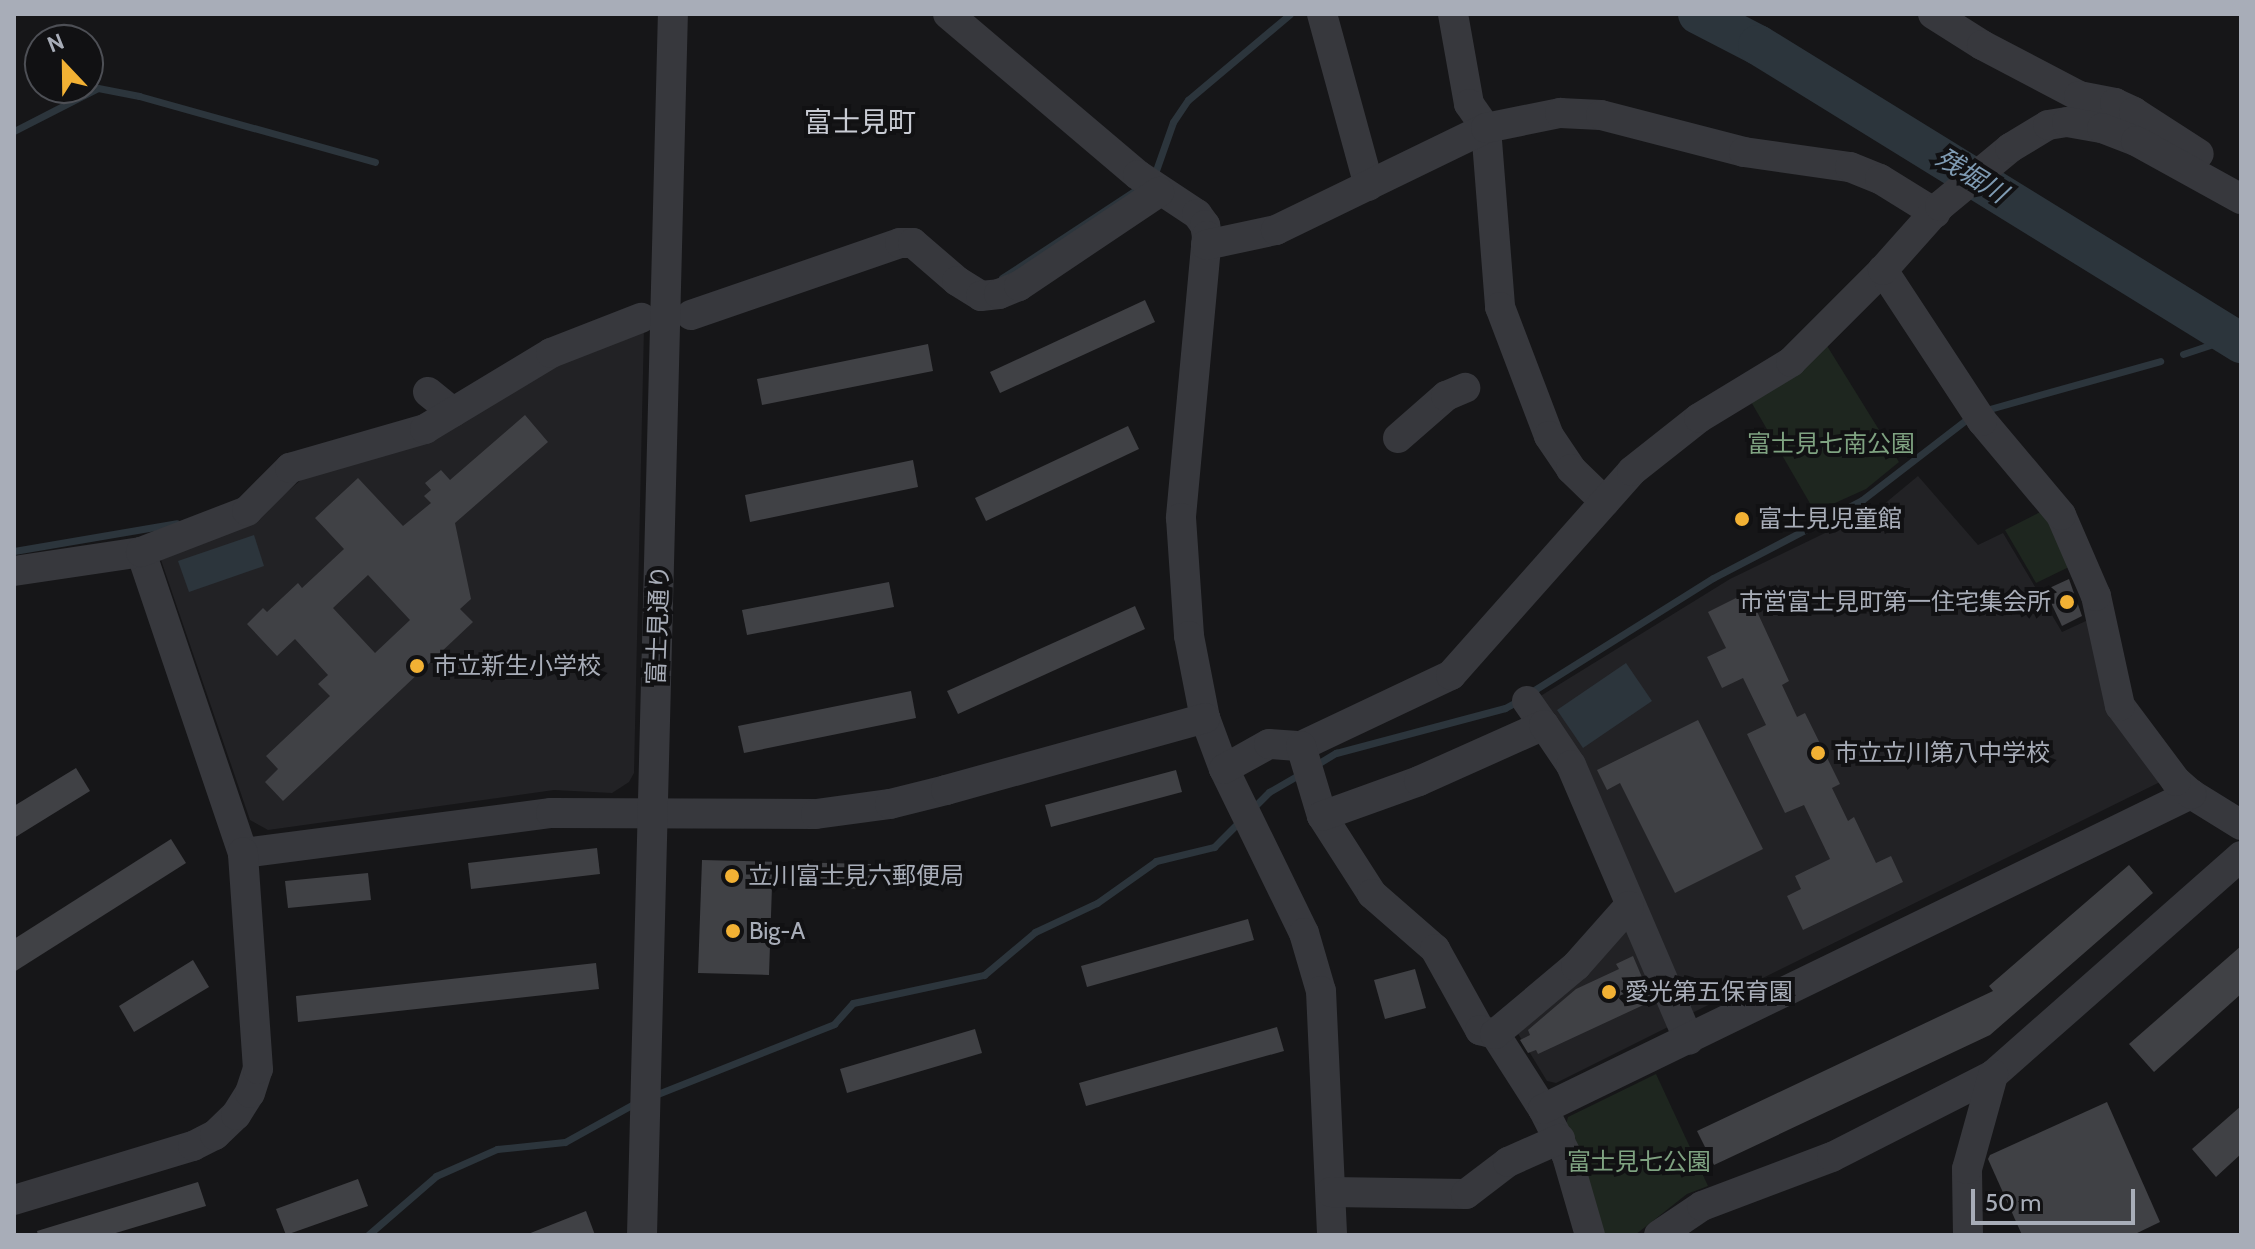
<!DOCTYPE html>
<meta charset="utf-8">
<style>
body{margin:0}
#map{position:relative;width:2255px;height:1249px;overflow:hidden;background:#161618;font-family:Cabin,"Noto Sans JP",sans-serif}
div>[style]{position:absolute}
[style*='--x']{left:calc(var(--x)*1px);top:calc(var(--y)*1px);width:calc(var(--w)*1px);rotate:calc(var(--a)*1deg)}
.built>*{inset:0;background:#222225}
.green>*{inset:0;background:#1e261f}
.water>*{inset:0;background:#2c353c}
.stream>*{height:7px;margin:-3.5px;padding:0 3.5px;transform-origin:3.5px;border-radius:3.5px;background:#2c353c}
.river>*{height:40px;margin:-20px;padding:0 20px;transform-origin:20px;border-radius:20px;background:#2c353c}
.building>*{inset:0;background:#404145}
.minor>*{height:30px;margin:-15px;padding:0 15px;transform-origin:15px;border-radius:15px;background:#37383d}
.dots>*{width:22px;height:22px;translate:-50% -50%;box-sizing:border-box;border:4px solid #111113;border-radius:50%}
span{translate:-50% -50%;white-space:nowrap;text-align:center;line-height:1.15;-webkit-text-stroke:8px #111113;paint-order:stroke}
.park-label{font-size:24px;color:#7fa381}
.poi-label{font-size:24px;color:#a8adb8}
.left{translate:0 -50%;text-align:left}
.right{translate:-100% -50%;text-align:right}
.street-label{font-size:24px;color:#a8adb8}
.water-label{font-size:26px;color:#7f9bb3;font-style:italic}
.quarter-label{font-size:28px;color:#c9ccd4}
.frame{position:absolute;inset:0;border:16px solid #a8adb8;pointer-events:none}
.north{position:absolute;left:24px;top:24px;width:80px;height:80px;box-sizing:border-box;background:#111113;border:2px solid #4d4f55;border-radius:50%;rotate:338deg;font-size:22px;font-weight:700;line-height:32px;text-align:center;color:#a8adb8}
.north::after{content:'';display:block;margin:auto;width:28px;height:36px;background:#f2b134;clip-path:polygon(50% 0,100% 100%,50% 72%,0 100%)}
.scale{position:absolute;left:1971px;top:1189px;width:164px;height:36px;box-sizing:border-box;border:4px solid #a8adb8;border-top:0;padding-left:10px;font-size:24px;line-height:28px;white-space:nowrap;color:#a8adb8;-webkit-text-stroke:6px #111113;paint-order:stroke}
</style>
<div id="map">
<div class="built">
<div style="clip-path:polygon(635px 328px,644px 328px,634px 773px,629px 782px,612px 793px,554px 790px,268px 830px,250px 820px,161px 560px,253px 521px,302px 479px,536px 377px)"></div>
<div style="clip-path:polygon(1918px 476px,1978px 545px,2003px 533px,2062px 632px,2088px 620px,2160px 782px,1686px 1016px,1534px 700px,1730px 579px,1883px 505px)"></div>
<div style="clip-path:polygon(1630px 921px,1674px 1024px,1556px 1083px,1547px 1081px,1514px 1027px)"></div>
</div>
<div class="green">
<div style="clip-path:polygon(1824px 341px,1899px 462px,1866px 489px,1815px 512px,1750px 400px)"></div>
<div style="clip-path:polygon(2046px 509px,2071px 566px,2036px 583px,2005px 530px)"></div>
<div style="clip-path:polygon(1656px 1074px,1708px 1186px,1687px 1194px,1635px 1235px,1604px 1235px,1565px 1129px,1568px 1117px)"></div>
</div>
<div class="water">
<div style="clip-path:polygon(254px 535px,264px 566px,189px 592px,178px 561px)"></div>
<div style="clip-path:polygon(1626px 663px,1652px 701px,1583px 748px,1557px 710px)"></div>
</div>
<div class="stream">
<div style="--x:14;--y:131;--w:94;--a:-27.1"></div>
<div style="--x:98;--y:88;--w:42;--a:11"></div>
<div style="--x:139;--y:96;--w:245;--a:15.6"></div>
<div style="--x:1154;--y:176;--w:57;--a:-70.6"></div>
<div style="--x:1173;--y:122;--w:27;--a:-56"></div>
<div style="--x:1188;--y:100;--w:133;--a:-40.1"></div>
<div style="--x:1002;--y:278;--w:168;--a:-33.3"></div>
<div style="--x:2183;--y:354;--w:51;--a:-18.4"></div>
<div style="--x:1986;--y:410;--w:181;--a:-15.7"></div>
<div style="--x:14;--y:551;--w:165;--a:-9.7"></div>
<div style="--x:1528;--y:694;--w:218;--a:-32.1"></div>
<div style="--x:1713;--y:578;--w:168;--a:-27.6"></div>
<div style="--x:1862;--y:500;--w:138;--a:-37.6"></div>
<div style="--x:1314;--y:766;--w:26;--a:-31"></div>
<div style="--x:1336;--y:753;--w:175;--a:-14.9"></div>
<div style="--x:1505;--y:708;--w:15;--a:-28"></div>
<div style="--x:1252;--y:809;--w:24;--a:-45"></div>
<div style="--x:1269;--y:792;--w:36;--a:-30"></div>
<div style="--x:655;--y:1095;--w:193;--a:-21.6"></div>
<div style="--x:834;--y:1024;--w:28;--a:-48"></div>
<div style="--x:853;--y:1003;--w:134;--a:-12.1"></div>
<div style="--x:984;--y:975;--w:67;--a:-40.1"></div>
<div style="--x:1035;--y:932;--w:68;--a:-25.1"></div>
<div style="--x:1097;--y:903;--w:72;--a:-35.4"></div>
<div style="--x:1156;--y:861;--w:60;--a:-13.6"></div>
<div style="--x:1214;--y:847;--w:37;--a:-45"></div>
<div style="--x:368;--y:1235;--w:90;--a:-40.9"></div>
<div style="--x:436;--y:1176;--w:67;--a:-23.9"></div>
<div style="--x:497;--y:1149;--w:68;--a:-5.9"></div>
<div style="--x:565;--y:1142;--w:85;--a:-29"></div>
</div>
<div class="river">
<div style="--x:1698;--y:14;--w:68;--a:27.3"></div>
<div style="--x:1758;--y:45;--w:568;--a:31.67"></div>
</div>
<div class="building">
<div style="clip-path:polygon(1145px 300px,1155px 322px,1000px 393px,990px 372px)"></div>
<div style="clip-path:polygon(928px 344px,933px 371px,762px 405px,757px 379px)"></div>
<div style="clip-path:polygon(evenodd,525px 415px,548px 442px,455px 523px,471px 599px,460px 609px,473px 622px,283px 801px,265px 782px,278px 769px,266px 756px,330px 696px,318px 684px,328px 675px,295px 639px,277px 656px,247px 624px,263px 608px,267px 612px,298px 583px,302px 588px,344px 549px,315px 518px,358px 478px,403px 526px,431px 503px,424px 496px,431px 490px,425px 483px,441px 470px,450px 480px,525px 415px,368px 575px,410px 620px,375px 653px,333px 608px,368px 575px)"></div>
<div style="clip-path:polygon(1128px 426px,1139px 449px,986px 521px,975px 498px)"></div>
<div style="clip-path:polygon(913px 460px,918px 487px,750px 522px,745px 495px)"></div>
<div style="clip-path:polygon(2069px 579px,2082px 616px,2062px 626px,2045px 590px)"></div>
<div style="clip-path:polygon(889px 582px,894px 607px,747px 635px,742px 610px)"></div>
<div style="clip-path:polygon(1748px 592px,1789px 681px,1782px 685px,1797px 717px,1805px 713px,1840px 784px,1832px 788px,1848px 821px,1854px 817px,1876px 863px,1891px 856px,1903px 882px,1803px 930px,1787px 896px,1801px 889px,1795px 876px,1830px 859px,1804px 805px,1785px 813px,1747px 734px,1766px 725px,1743px 678px,1722px 688px,1707px 657px,1726px 648px,1708px 612px)"></div>
<div style="clip-path:polygon(1135px 606px,1145px 629px,958px 714px,947px 691px)"></div>
<div style="clip-path:polygon(911px 691px,916px 718px,744px 753px,738px 726px)"></div>
<div style="clip-path:polygon(1698px 720px,1763px 849px,1675px 893px,1620px 783px,1607px 790px,1597px 770px)"></div>
<div style="clip-path:polygon(76px 768px,90px 791px,14px 838px,14px 806px)"></div>
<div style="clip-path:polygon(1176px 770px,1182px 792px,1051px 827px,1045px 805px)"></div>
<div style="clip-path:polygon(171px 839px,186px 863px,14px 972px,14px 939px)"></div>
<div style="clip-path:polygon(597px 848px,600px 874px,471px 889px,468px 863px)"></div>
<div style="clip-path:polygon(702px 860px,871px 864px,871px 889px,772px 886px,769px 975px,698px 973px)"></div>
<div style="clip-path:polygon(2129px 865px,2153px 893px,1990px 1035px,1714px 1165px,1697px 1131px,1993px 991px,1989px 986px)"></div>
<div style="clip-path:polygon(368px 873px,371px 900px,288px 908px,285px 881px)"></div>
<div style="clip-path:polygon(1248px 919px,1254px 940px,1087px 987px,1081px 966px)"></div>
<div style="clip-path:polygon(2241px 946px,2241px 994px,2154px 1072px,2129px 1044px)"></div>
<div style="clip-path:polygon(1633px 956px,1652px 1001px,1538px 1054px,1536px 1050px,1528px 1053px,1520px 1040px,1530px 1035px,1528px 1030px,1576px 989px,1619px 969px,1616px 964px)"></div>
<div style="clip-path:polygon(193px 960px,209px 987px,134px 1032px,119px 1006px)"></div>
<div style="clip-path:polygon(596px 963px,599px 989px,298px 1022px,296px 996px)"></div>
<div style="clip-path:polygon(1415px 969px,1426px 1008px,1385px 1019px,1374px 980px)"></div>
<div style="clip-path:polygon(1277px 1027px,1284px 1051px,1086px 1106px,1079px 1083px)"></div>
<div style="clip-path:polygon(975px 1029px,982px 1053px,847px 1093px,840px 1069px)"></div>
<div style="clip-path:polygon(2107px 1102px,2160px 1222px,2133px 1235px,2022px 1235px,1988px 1159px,1990px 1155px)"></div>
<div style="clip-path:polygon(2241px 1106px,2241px 1154px,2216px 1177px,2192px 1149px)"></div>
<div style="clip-path:polygon(358px 1179px,368px 1206px,286px 1235px,276px 1209px)"></div>
<div style="clip-path:polygon(198px 1182px,206px 1206px,109px 1235px,38px 1235px,37px 1231px)"></div>
<div style="clip-path:polygon(586px 1211px,595px 1235px,528px 1235px,528px 1234px)"></div>
</div>
<div class="minor">
<div style="--x:948;--y:14;--w:249;--a:40.3"></div>
<div style="--x:1138;--y:175;--w:71;--a:33.5"></div>
<div style="--x:1197;--y:214;--w:14;--a:54"></div>
<div style="--x:1205;--y:225;--w:11;--a:80"></div>
<div style="--x:1207;--y:236;--w:283;--a:95.3"></div>
<div style="--x:1181;--y:518;--w:118;--a:86.1"></div>
<div style="--x:1189;--y:636;--w:84;--a:79"></div>
<div style="--x:1205;--y:718;--w:54;--a:69.6"></div>
<div style="--x:1224;--y:769;--w:182;--a:64"></div>
<div style="--x:1304;--y:933;--w:60;--a:73.7"></div>
<div style="--x:1321;--y:991;--w:244;--a:87.4"></div>
<div style="--x:1322;--y:14;--w:178;--a:74.7"></div>
<div style="--x:1453;--y:14;--w:91;--a:79.9"></div>
<div style="--x:1469;--y:104;--w:29;--a:55"></div>
<div style="--x:1486;--y:128;--w:180;--a:85.5"></div>
<div style="--x:1500;--y:307;--w:138;--a:69.2"></div>
<div style="--x:1549;--y:436;--w:40;--a:56"></div>
<div style="--x:1571;--y:469;--w:47;--a:44.1"></div>
<div style="--x:1933;--y:14;--w:58;--a:32.3"></div>
<div style="--x:1982;--y:45;--w:110;--a:27.7"></div>
<div style="--x:2079;--y:96;--w:37;--a:11"></div>
<div style="--x:2115;--y:103;--w:21;--a:25"></div>
<div style="--x:2134;--y:112;--w:77;--a:32.9"></div>
<div style="--x:1206;--y:245;--w:72;--a:-12.1"></div>
<div style="--x:1276;--y:230;--w:233;--a:-25.9"></div>
<div style="--x:1486;--y:128;--w:76;--a:-11.5"></div>
<div style="--x:1560;--y:113;--w:41;--a:2.8"></div>
<div style="--x:1601;--y:115;--w:148;--a:14.5"></div>
<div style="--x:1744;--y:152;--w:107;--a:8.1"></div>
<div style="--x:1850;--y:167;--w:32;--a:22"></div>
<div style="--x:1880;--y:179;--w:65;--a:31.7"></div>
<div style="--x:691;--y:315;--w:221;--a:-19"></div>
<div style="--x:900;--y:243;--w:13;--a:0"></div>
<div style="--x:913;--y:243;--w:58;--a:40.8"></div>
<div style="--x:957;--y:281;--w:28;--a:32"></div>
<div style="--x:981;--y:296;--w:18;--a:-6"></div>
<div style="--x:999;--y:294;--w:22;--a:-22"></div>
<div style="--x:1019;--y:286;--w:169;--a:-33.9"></div>
<div style="--x:428;--y:392;--w:32;--a:39"></div>
<div style="--x:1398;--y:438;--w:64;--a:-41.2"></div>
<div style="--x:1446;--y:396;--w:21;--a:-23"></div>
<div style="--x:141;--y:552;--w:318;--a:71.3"></div>
<div style="--x:243;--y:853;--w:311;--a:-7.4"></div>
<div style="--x:551;--y:813;--w:265;--a:0.2"></div>
<div style="--x:816;--y:814;--w:75;--a:-7.7"></div>
<div style="--x:890;--y:804;--w:58;--a:-14"></div>
<div style="--x:946;--y:790;--w:269;--a:-15.5"></div>
<div style="--x:14;--y:571;--w:128;--a:-8.5"></div>
<div style="--x:141;--y:552;--w:114;--a:-21.1"></div>
<div style="--x:247;--y:511;--w:61;--a:-45"></div>
<div style="--x:290;--y:468;--w:141;--a:-16.1"></div>
<div style="--x:425;--y:429;--w:147;--a:-31.1"></div>
<div style="--x:551;--y:353;--w:97;--a:-21.3"></div>
<div style="--x:1527;--y:701;--w:29;--a:55"></div>
<div style="--x:1301;--y:746;--w:166;--a:-25.3"></div>
<div style="--x:1451;--y:675;--w:273;--a:-48.4"></div>
<div style="--x:1632;--y:471;--w:85;--a:-38.3"></div>
<div style="--x:1699;--y:418;--w:108;--a:-31.3"></div>
<div style="--x:1791;--y:362;--w:130;--a:-45"></div>
<div style="--x:1224;--y:769;--w:51;--a:-29.1"></div>
<div style="--x:1269;--y:744;--w:32;--a:4"></div>
<div style="--x:1301;--y:746;--w:73;--a:73.3"></div>
<div style="--x:1322;--y:816;--w:93;--a:57.3"></div>
<div style="--x:1372;--y:894;--w:84;--a:41.1"></div>
<div style="--x:1435;--y:949;--w:93;--a:60.9"></div>
<div style="--x:1480;--y:1030;--w:16;--a:15"></div>
<div style="--x:1495;--y:1034;--w:89;--a:57.4"></div>
<div style="--x:1543;--y:1109;--w:53;--a:62.9"></div>
<div style="--x:1567;--y:1156;--w:82;--a:73.8"></div>
<div style="--x:2191;--y:794;--w:59;--a:31.8"></div>
<div style="--x:1322;--y:816;--w:103;--a:-19.8"></div>
<div style="--x:1419;--y:781;--w:137;--a:-24.1"></div>
<div style="--x:1544;--y:725;--w:48;--a:56"></div>
<div style="--x:1571;--y:765;--w:299;--a:66.8"></div>
<div style="--x:1495;--y:1034;--w:106;--a:-40"></div>
<div style="--x:1576;--y:966;--w:80;--a:-48.5"></div>
<div style="--x:1543;--y:1109;--w:721;--a:-25.92"></div>
<div style="--x:2191;--y:794;--w:20;--a:-139"></div>
<div style="--x:2176;--y:781;--w:94;--a:-126.7"></div>
<div style="--x:2120;--y:706;--w:113;--a:-102.3"></div>
<div style="--x:2096;--y:596;--w:88;--a:-113.4"></div>
<div style="--x:2061;--y:515;--w:123;--a:-130"></div>
<div style="--x:1982;--y:421;--w:181;--a:-123.3"></div>
<div style="--x:1883;--y:270;--w:86;--a:-48.3"></div>
<div style="--x:1940;--y:206;--w:91;--a:-39.6"></div>
<div style="--x:2010;--y:148;--w:44;--a:-31.2"></div>
<div style="--x:2048;--y:125;--w:19;--a:-9"></div>
<div style="--x:2067;--y:122;--w:36;--a:10"></div>
<div style="--x:2102;--y:128;--w:36;--a:21"></div>
<div style="--x:2136;--y:141;--w:120;--a:28.9"></div>
<div style="--x:1331;--y:1192;--w:135;--a:0.8"></div>
<div style="--x:1466;--y:1194;--w:53;--a:-37.3"></div>
<div style="--x:1508;--y:1162;--w:57;--a:-23.9"></div>
<div style="--x:14;--y:1200;--w:187;--a:-16.8"></div>
<div style="--x:193;--y:1146;--w:25;--a:-27"></div>
<div style="--x:215;--y:1135;--w:29;--a:-44"></div>
<div style="--x:236;--y:1115;--w:26;--a:-58"></div>
<div style="--x:250;--y:1093;--w:25;--a:-72"></div>
<div style="--x:258;--y:1069;--w:217;--a:-94"></div>
<div style="--x:642;--y:1235;--w:1221;--a:-88.55"></div>
<div style="--x:1659;--y:1235;--w:52;--a:-34"></div>
<div style="--x:1702;--y:1206;--w:139;--a:-20.7"></div>
<div style="--x:1832;--y:1157;--w:181;--a:-27"></div>
<div style="--x:1993;--y:1075;--w:331;--a:-41.4"></div>
<div style="--x:1968;--y:1235;--w:66;--a:-90.9"></div>
<div style="--x:1967;--y:1169;--w:98;--a:-74.5"></div>
</div>
<div class="dots">
<div style="left:1742px;top:519px;background:#f2b134"></div>
<div style="left:2067px;top:602px;background:#f2b134"></div>
<div style="left:417px;top:666px;background:#f2b134"></div>
<div style="left:1818px;top:753px;background:#f2b134"></div>
<div style="left:732px;top:876px;background:#f2b134"></div>
<div style="left:733px;top:931px;background:#f2b134"></div>
<div style="left:1609px;top:992px;background:#f2b134"></div>
</div>
<div class="park-label">
<span style="left:1831px;top:444px">富士見七南公園</span>
<span style="left:1639px;top:1162px">富士見七公園</span>
</div>
<div class="poi-label">
<span class="left" style="left:1758px;top:519px">富士見児童館</span>
<span class="right" style="left:2051px;top:602px">市営富士見町第一住宅集会所</span>
<span class="left" style="left:433px;top:666px">市立新生小学校</span>
<span class="left" style="left:1834px;top:753px">市立立川第八中学校</span>
<span class="left" style="left:748px;top:876px">立川富士見六郵便局</span>
<span class="left" style="left:749px;top:931px">Big-A</span>
<span class="left" style="left:1625px;top:992px">愛光第五保育園</span>
</div>
<div class="street-label">
<span style="left:658px;top:625px;rotate:-88deg">富士見通り</span>
</div>
<div class="water-label">
<span style="left:1971px;top:176px;rotate:32deg">残堀川</span>
</div>
<div class="quarter-label">
<span style="left:860px;top:122px">富士見町</span>
</div>
<div class="frame"></div>
<div class="north">N</div>
<div class="scale">50 m</div>
</div>
